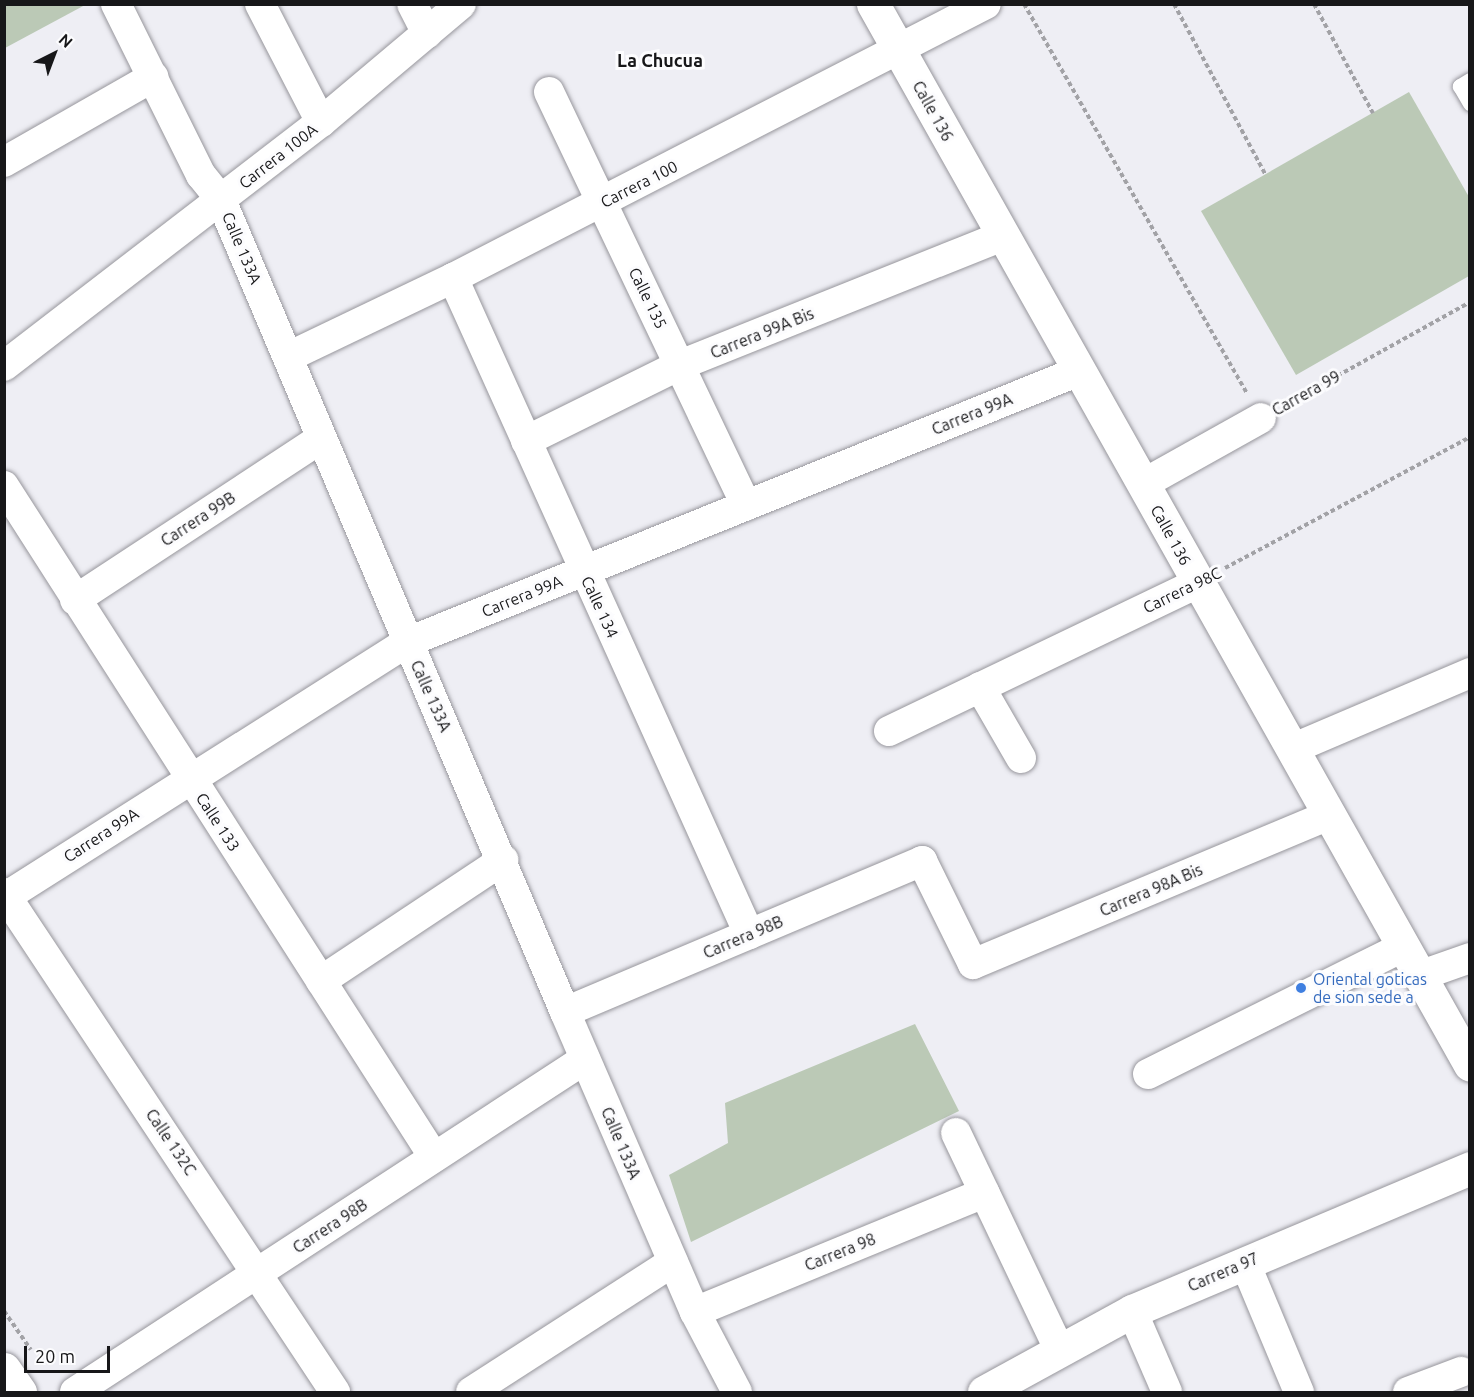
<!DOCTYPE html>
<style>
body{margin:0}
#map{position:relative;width:1474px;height:1397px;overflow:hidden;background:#eeeef4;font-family:Ubuntu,sans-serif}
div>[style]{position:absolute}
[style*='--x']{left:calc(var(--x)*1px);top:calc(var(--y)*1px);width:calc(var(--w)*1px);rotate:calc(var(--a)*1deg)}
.green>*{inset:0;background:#bbc9b6}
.path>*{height:4px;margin-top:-2px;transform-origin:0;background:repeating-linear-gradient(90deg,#a2a2a6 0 4.5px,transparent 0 7.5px)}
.roads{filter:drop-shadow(0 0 2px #97969c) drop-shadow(0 0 2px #97969c)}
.lane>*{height:15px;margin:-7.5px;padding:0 7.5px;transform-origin:7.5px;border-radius:7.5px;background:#fff}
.street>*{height:30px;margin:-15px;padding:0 15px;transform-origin:15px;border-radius:15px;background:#fff}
.secondary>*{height:33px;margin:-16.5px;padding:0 16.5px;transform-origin:16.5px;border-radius:16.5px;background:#fff}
.primary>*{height:33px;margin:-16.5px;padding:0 16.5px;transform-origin:16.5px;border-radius:16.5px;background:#fff}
.dots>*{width:16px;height:16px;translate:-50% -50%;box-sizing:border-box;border:3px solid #fcfcfe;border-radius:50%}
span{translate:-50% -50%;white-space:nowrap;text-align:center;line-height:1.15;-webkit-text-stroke:6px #fcfcfe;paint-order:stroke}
.street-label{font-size:16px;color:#171719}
.shop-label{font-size:16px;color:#366cbe}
.left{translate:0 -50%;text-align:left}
.neighbourhood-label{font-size:18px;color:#171719;font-weight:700}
.frame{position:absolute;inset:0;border:6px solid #171719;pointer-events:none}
.north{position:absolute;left:24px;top:24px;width:60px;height:60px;-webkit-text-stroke:4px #fcfcfe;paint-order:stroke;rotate:42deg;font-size:16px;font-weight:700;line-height:24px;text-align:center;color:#171719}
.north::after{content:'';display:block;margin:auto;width:21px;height:27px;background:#171719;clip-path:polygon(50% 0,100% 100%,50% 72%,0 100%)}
.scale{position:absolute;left:24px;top:1346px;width:86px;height:27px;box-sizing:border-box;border:3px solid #171719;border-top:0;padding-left:8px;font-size:18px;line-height:21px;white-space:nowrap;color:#171719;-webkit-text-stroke:4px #fcfcfe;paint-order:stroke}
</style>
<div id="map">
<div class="green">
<div style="clip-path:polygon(5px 4px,85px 4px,85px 5px,5px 48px)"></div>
<div style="clip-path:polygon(1409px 92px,1469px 197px,1469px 276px,1296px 375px,1201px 211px)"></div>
<div style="clip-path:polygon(915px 1024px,959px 1111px,691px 1242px,669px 1175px,728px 1143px,725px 1103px)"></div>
</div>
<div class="path">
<div style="--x:1024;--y:4;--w:449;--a:60.2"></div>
<div style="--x:1174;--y:4;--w:193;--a:61.8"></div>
<div style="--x:1314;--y:4;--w:124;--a:61.6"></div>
<div style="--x:1285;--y:405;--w:212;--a:-29.1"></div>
<div style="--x:1225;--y:568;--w:278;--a:-28.1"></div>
<div style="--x:4;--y:1311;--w:47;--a:55.3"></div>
</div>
<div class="roads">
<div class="lane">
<div style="--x:1470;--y:80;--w:12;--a:149"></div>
<div style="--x:1460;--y:86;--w:20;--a:60"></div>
</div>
<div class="street">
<div style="--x:116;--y:4;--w:191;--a:63.6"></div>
<div style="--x:201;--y:175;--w:32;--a:51"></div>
<div style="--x:221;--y:200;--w:882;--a:67.04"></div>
<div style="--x:565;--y:1012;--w:327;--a:66.6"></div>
<div style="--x:695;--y:1312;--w:90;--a:62.3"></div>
<div style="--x:260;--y:4;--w:133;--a:62.7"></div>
<div style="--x:412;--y:4;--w:33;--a:63"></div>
<div style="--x:549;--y:92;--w:458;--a:64.5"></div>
<div style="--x:4;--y:162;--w:172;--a:-29.7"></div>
<div style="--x:453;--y:278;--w:720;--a:65.71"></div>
<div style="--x:288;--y:357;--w:183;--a:-25.6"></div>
<div style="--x:453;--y:278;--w:599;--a:-27.21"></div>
<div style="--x:4;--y:366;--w:400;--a:-37.6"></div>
<div style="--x:321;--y:122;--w:183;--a:-40.1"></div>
<div style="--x:526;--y:441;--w:172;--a:-26.3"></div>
<div style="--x:680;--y:365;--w:348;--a:-21.8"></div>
<div style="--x:1143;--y:484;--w:135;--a:-29.2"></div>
<div style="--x:4;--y:486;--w:797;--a:57.35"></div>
<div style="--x:75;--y:600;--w:295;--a:-33.3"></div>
<div style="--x:980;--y:687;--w:82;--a:60"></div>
<div style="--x:889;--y:731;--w:343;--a:-25.6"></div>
<div style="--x:1292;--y:749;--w:194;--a:-23.1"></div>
<div style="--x:4;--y:893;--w:599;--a:56.44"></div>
<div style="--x:4;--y:898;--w:478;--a:-32.4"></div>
<div style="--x:408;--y:642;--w:724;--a:-21.99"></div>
<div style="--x:1419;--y:976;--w:54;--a:-19.4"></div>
<div style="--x:321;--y:981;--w:219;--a:-33.6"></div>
<div style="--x:565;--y:1012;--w:388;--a:-22.9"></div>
<div style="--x:922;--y:861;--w:115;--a:63.7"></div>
<div style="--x:973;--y:964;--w:386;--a:-22.7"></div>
<div style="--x:1148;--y:1074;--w:285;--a:-26.5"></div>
<div style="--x:956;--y:1133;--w:242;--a:64.5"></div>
<div style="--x:1245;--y:1263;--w:140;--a:67.3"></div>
<div style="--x:1132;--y:1311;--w:88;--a:66.6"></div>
<div style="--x:695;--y:1312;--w:313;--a:-22.4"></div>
<div style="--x:75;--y:1392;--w:609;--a:-33.14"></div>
<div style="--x:471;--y:1392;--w:240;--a:-32.8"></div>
<div style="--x:1408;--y:1392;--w:57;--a:-20.7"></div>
</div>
<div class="secondary">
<div style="--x:873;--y:4;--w:1217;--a:60.63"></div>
<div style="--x:984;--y:1392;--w:169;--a:-28.7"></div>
<div style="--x:1132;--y:1311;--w:367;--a:-22.9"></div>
</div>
<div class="primary">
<div style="--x:4;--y:1369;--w:28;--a:55"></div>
</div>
</div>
<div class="dots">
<div style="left:1301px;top:988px;background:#3f7fe0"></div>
</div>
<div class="street-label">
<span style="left:933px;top:111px;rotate:61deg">Calle 136</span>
<span style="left:278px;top:156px;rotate:-38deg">Carrera 100A</span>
<span style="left:639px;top:184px;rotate:-27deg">Carrera 100</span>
<span style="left:242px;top:248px;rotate:67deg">Calle 133A</span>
<span style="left:648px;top:298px;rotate:64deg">Calle 135</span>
<span style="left:762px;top:333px;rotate:-22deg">Carrera 99A Bis</span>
<span style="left:1306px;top:393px;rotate:-29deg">Carrera 99</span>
<span style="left:972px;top:414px;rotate:-22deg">Carrera 99A</span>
<span style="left:198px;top:519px;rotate:-33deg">Carrera 99B</span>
<span style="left:1171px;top:535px;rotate:61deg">Calle 136</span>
<span style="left:1182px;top:590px;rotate:-26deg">Carrera 98C</span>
<span style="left:522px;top:596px;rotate:-22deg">Carrera 99A</span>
<span style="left:600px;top:607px;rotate:65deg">Calle 134</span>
<span style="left:431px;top:696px;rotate:66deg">Calle 133A</span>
<span style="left:218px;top:822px;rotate:57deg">Calle 133</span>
<span style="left:101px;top:835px;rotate:-33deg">Carrera 99A</span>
<span style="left:1151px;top:890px;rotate:-23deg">Carrera 98A Bis</span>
<span style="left:743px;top:937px;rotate:-23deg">Carrera 98B</span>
<span style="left:171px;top:1142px;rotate:56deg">Calle 132C</span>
<span style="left:621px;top:1143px;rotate:67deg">Calle 133A</span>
<span style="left:330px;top:1226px;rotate:-33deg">Carrera 98B</span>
<span style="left:840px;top:1252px;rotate:-22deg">Carrera 98</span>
<span style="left:1223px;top:1272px;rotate:-23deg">Carrera 97</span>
</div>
<div class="shop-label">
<span class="left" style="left:1313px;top:988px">Oriental goticas<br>de sion sede a</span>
</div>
<div class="neighbourhood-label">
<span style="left:660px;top:60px">La Chucua</span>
</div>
<div class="frame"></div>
<div class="north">N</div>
<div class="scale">20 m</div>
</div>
